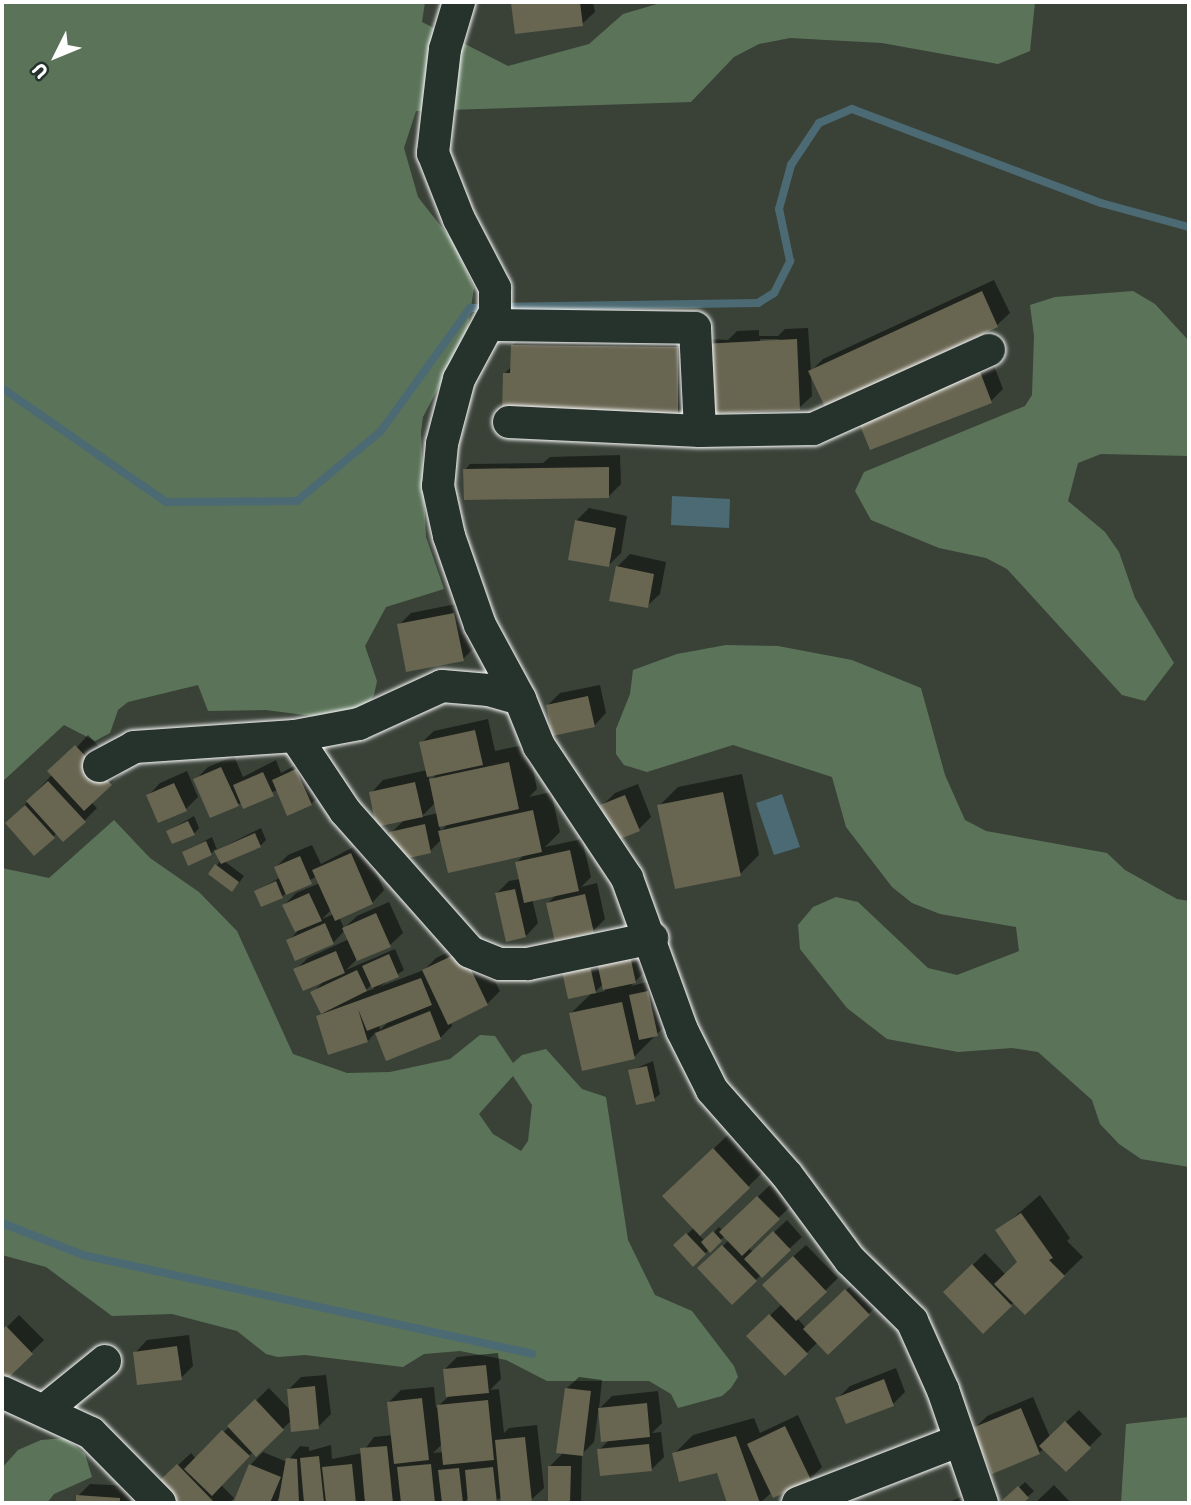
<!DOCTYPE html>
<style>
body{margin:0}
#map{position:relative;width:1191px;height:1505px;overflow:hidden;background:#3a4238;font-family:"Shantell Sans",sans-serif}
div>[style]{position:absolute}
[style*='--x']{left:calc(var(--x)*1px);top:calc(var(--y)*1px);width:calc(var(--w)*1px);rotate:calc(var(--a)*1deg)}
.green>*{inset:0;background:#5b7459}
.water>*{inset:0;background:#4c6a73}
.shadow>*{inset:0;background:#0007}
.stream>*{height:8px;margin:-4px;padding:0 4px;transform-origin:4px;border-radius:4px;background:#4c6a73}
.building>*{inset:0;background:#686551}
.roads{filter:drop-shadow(0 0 2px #fff) drop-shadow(0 0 2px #fff)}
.street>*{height:32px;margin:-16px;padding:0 16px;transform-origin:16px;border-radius:16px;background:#26332d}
span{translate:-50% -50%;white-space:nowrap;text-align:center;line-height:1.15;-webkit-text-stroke:6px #26332d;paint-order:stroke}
.frame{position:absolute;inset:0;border:4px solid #fff;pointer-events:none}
.north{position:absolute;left:21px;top:21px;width:70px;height:70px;-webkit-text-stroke:5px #26332d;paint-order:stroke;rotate:227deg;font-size:19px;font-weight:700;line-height:28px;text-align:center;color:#fff}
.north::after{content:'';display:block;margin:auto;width:24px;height:32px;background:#fff;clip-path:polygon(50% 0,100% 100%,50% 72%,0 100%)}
</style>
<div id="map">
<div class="green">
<div style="clip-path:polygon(2px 2px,425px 2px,422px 22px,508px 66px,589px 44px,623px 14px,664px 2px,1035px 2px,1030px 51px,998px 64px,882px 43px,790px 38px,759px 44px,734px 57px,691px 102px,416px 111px,404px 148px,418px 197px,454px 243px,474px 288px,467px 333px,423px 417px,421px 432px,426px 537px,444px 589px,386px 607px,365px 646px,377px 681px,374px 695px,367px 707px,343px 720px,266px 710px,208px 711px,198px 685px,128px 702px,118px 710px,110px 733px,95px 741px,64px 725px,2px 782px)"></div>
<div style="clip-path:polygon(1133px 291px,1155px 304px,1189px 341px,1189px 456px,1101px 454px,1078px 463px,1068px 501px,1105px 532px,1119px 552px,1135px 598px,1174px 663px,1145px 701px,1122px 695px,1007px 569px,986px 558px,939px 548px,871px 520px,855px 491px,864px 472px,1025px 406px,1032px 395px,1034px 336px,1030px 305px,1055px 297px)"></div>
<div style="clip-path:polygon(726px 645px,778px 646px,852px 660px,921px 688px,945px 775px,965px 820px,986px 831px,1107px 853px,1125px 870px,1177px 899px,1189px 901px,1189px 1167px,1141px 1159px,1119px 1144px,1100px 1124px,1092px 1100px,1038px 1052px,1012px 1048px,958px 1052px,887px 1039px,847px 1008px,800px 949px,798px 925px,813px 907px,836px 897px,858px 902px,928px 968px,957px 975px,1019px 951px,1016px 927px,940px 914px,912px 903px,892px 887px,846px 827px,832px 777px,733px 745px,647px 772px,624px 765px,616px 754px,616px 729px,630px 694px,633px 670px,677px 654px)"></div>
<div style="clip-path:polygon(evenodd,114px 820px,150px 858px,199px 892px,237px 931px,293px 1054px,347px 1073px,390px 1072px,450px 1059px,480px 1035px,495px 1036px,513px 1063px,522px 1055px,546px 1049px,582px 1089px,606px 1097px,628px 1240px,655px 1295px,692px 1311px,734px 1366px,738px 1377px,731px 1388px,722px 1396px,678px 1408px,671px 1394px,649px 1381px,547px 1381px,506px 1360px,460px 1351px,424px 1354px,403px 1367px,305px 1355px,278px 1357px,266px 1354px,237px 1331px,172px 1314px,112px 1316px,46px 1267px,2px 1255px,2px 868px,49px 878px,114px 820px,513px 1076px,532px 1105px,528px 1141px,521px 1151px,493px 1134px,479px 1114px,513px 1076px)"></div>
<div style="clip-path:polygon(1189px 1417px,1189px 1503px,1121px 1503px,1126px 1424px)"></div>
<div style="clip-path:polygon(65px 1438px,85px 1454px,92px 1477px,54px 1494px,47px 1503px,2px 1503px,2px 1468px,18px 1450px,41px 1440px)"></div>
</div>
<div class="water">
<div style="clip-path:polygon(672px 496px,730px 499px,729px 528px,671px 525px)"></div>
<div style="clip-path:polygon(782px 794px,800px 847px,774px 855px,756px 803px)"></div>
</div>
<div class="shadow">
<div style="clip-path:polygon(593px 2px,595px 12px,582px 24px,513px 3px)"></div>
<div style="clip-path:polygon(evenodd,994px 280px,1010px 313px,997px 325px,825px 405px,811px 373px,812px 396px,799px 408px,707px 412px,709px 339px,728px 340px,737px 331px,759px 330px,759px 336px,778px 336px,785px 329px,808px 328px,811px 371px,823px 359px,994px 280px,760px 339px,779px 339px,779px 342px,760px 343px,760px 339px)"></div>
<div style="clip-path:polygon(525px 333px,690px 336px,689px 402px,677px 414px,504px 374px,512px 366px,512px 346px)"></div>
<div style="clip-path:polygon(991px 358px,1003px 389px,991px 401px,872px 406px)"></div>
<div style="clip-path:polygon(620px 455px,621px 484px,609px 496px,465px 470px,470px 464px,543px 463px,550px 457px)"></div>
<div style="clip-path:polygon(589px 508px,627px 516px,621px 553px,609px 565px,576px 521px)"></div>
<div style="clip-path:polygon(630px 554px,666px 562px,660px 594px,647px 606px,617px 567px)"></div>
<div style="clip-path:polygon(466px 602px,475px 647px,463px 659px,399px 625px,411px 613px)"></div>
<div style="clip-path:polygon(600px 685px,606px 713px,594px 726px,547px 706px,560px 693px)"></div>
<div style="clip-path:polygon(evenodd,488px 719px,495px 751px,528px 744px,537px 789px,529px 797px,551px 792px,560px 832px,545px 847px,582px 839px,591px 877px,581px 887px,597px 883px,605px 919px,593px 931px,548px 903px,557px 894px,532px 899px,538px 923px,526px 936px,497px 893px,509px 881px,520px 879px,517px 862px,525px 854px,442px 839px,430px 851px,391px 833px,405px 819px,371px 793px,383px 780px,427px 770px,421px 743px,434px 731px,488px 719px,438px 773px,430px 781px,428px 775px,438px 773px,488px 719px,436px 802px,438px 813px,421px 817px,436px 802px,488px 719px,449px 823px,441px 831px,439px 825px,449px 823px)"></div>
<div style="clip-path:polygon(88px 735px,123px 772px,91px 802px,97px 808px,84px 821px,57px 833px,34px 853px,19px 811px)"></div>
<div style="clip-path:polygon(234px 756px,243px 777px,276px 760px,281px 773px,309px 758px,324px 792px,311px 804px,278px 790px,238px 804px,195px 780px,208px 767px)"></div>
<div style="clip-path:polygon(187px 771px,198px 797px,186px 809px,148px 796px,160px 783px)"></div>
<div style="clip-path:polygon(742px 774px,759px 855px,740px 874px,659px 806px,678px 787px)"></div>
<div style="clip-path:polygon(638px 784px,651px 817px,639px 829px,602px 806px,615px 793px)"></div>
<div style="clip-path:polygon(194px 816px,199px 828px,194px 834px,168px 831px)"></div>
<div style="clip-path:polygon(261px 828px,266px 840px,260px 846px,224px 861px,244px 876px,238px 884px,211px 873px,221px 860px,215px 849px,211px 854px,184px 852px,212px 837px,217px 850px)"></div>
<div style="clip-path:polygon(evenodd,363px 842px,384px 890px,372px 903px,339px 917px,344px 928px,357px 916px,389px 902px,403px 933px,390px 945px,358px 958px,346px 970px,395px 949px,404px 970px,379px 987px,424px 970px,436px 958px,474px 940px,500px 991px,487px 1004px,451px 1022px,452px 1026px,440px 1038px,387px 1059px,376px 1032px,368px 1041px,318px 1017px,322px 1013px,312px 993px,325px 980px,295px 970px,308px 958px,349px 939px,345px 930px,333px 943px,288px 941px,297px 932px,284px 905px,296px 893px,320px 883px,317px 876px,282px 896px,256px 891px,281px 877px,276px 867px,288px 855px,312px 845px,321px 864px,363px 842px,332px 909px,334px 914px,322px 919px,332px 909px,363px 842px,372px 984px,374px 989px,364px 992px,372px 984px,363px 842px,390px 1020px,380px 1030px,379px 1024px,390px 1020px)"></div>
<div style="clip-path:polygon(evenodd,640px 935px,647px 969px,631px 986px,660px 979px,669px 1022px,634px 1057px,571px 1013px,593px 992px,563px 967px,640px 935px,603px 984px,605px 991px,593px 994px,603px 984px)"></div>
<div style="clip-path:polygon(653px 1061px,660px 1094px,654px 1099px,630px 1071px)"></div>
<div style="clip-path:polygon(732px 1131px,767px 1168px,699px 1235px,705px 1241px,719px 1227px,723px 1231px,770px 1185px,791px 1206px,748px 1247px,753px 1252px,787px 1220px,802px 1237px,732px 1302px,700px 1268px,729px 1240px,725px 1236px,693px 1264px,675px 1245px,694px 1228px,683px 1178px)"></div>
<div style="clip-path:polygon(1040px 1195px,1070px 1238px,1067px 1241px,1083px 1257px,1025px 1313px,1014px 1302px,983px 1331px,945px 1292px,985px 1253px,1006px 1275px,1020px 1262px,998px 1231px)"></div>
<div style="clip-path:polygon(806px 1245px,838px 1278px,797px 1318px,806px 1328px,859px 1278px,881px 1302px,828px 1353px,818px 1342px,785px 1374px,761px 1324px,782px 1304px,776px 1272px)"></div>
<div style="clip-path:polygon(19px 1315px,44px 1340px,2px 1381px,2px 1332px)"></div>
<div style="clip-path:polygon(189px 1335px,193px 1366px,181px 1378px,135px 1353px,147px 1340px)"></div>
<div style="clip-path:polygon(evenodd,498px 1353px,501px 1379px,490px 1390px,499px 1389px,504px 1433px,509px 1428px,537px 1425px,544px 1488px,531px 1500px,502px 1497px,491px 1503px,470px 1503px,469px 1497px,463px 1503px,279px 1503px,279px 1498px,276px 1503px,235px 1503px,250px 1465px,263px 1452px,287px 1462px,300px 1446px,309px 1447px,309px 1451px,331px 1445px,332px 1459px,362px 1453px,374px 1437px,393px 1435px,389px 1402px,401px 1390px,434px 1387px,436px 1408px,448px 1397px,445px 1369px,457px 1357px,498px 1353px,442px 1444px,443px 1452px,433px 1453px,442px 1444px)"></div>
<div style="clip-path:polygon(896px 1368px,905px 1392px,893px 1404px,837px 1399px,850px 1386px)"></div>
<div style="clip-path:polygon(326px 1375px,331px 1414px,318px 1427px,292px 1420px,256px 1454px,253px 1452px,221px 1485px,234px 1498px,229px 1503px,178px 1503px,159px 1483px,191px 1453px,196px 1459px,269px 1388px,291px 1411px,289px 1389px,301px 1377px)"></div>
<div style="clip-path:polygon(579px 1377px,602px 1380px,599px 1409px,612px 1396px,658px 1391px,662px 1423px,652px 1433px,661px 1432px,664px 1457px,652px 1469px,599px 1450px,609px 1440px,598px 1412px,594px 1442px,582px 1454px,581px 1503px,549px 1503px,550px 1466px,564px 1452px,566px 1389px)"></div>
<div style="clip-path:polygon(1033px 1397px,1050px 1437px,1079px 1410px,1102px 1434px,1066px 1470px,1044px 1448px,1039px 1453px,974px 1429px,987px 1416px)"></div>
<div style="clip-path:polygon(798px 1415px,822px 1467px,810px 1479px,772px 1492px,760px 1503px,729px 1503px,718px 1471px,674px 1454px,693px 1435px,754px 1418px,760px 1433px)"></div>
<div style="clip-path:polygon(1025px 1482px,1034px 1491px,1021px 1503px,1002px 1503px)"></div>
<div style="clip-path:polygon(90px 1484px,131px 1486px,130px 1503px,78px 1503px,78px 1496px)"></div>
<div style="clip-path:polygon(1054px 1485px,1071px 1503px,1035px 1503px)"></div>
<div style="clip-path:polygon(967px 1494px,969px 1503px,948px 1503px)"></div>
</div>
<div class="stream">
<div style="--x:500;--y:307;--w:258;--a:-0.9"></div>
<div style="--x:758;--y:303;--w:19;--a:-32"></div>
<div style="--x:774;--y:293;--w:36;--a:-63"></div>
<div style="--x:790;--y:261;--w:53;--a:-101.9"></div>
<div style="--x:779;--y:209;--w:46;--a:-74.7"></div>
<div style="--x:791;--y:165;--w:50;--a:-56.3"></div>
<div style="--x:819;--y:123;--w:36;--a:-23"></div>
<div style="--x:852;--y:109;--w:266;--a:20.7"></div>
<div style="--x:1101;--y:203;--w:91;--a:15.3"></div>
<div style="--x:2;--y:388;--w:200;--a:34.8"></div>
<div style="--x:166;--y:502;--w:131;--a:-0.4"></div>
<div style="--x:297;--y:501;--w:109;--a:-39.8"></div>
<div style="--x:381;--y:431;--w:152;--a:-54.1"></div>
<div style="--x:470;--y:308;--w:17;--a:0"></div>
<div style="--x:2;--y:1223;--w:87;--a:21.6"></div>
<div style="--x:83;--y:1255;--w:460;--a:12.4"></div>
</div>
<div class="building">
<div style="clip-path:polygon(518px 2px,580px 2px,583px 26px,515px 34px,511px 3px)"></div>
<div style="clip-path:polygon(982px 291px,998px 327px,825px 407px,808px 371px)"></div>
<div style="clip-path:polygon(797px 339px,800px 410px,705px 414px,702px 344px)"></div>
<div style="clip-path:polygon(511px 345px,678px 347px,678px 416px,502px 413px,503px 373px,510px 373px)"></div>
<div style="clip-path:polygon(979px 369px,992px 403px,870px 450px,857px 418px)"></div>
<div style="clip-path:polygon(609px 467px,609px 498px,464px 500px,463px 469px)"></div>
<div style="clip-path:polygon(575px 520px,616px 528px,609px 567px,568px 560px)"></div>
<div style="clip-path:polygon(616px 566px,654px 574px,648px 608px,609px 601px)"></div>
<div style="clip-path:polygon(454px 613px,464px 661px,406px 672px,397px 624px)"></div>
<div style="clip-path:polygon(588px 696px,595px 727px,552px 736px,546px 705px)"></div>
<div style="clip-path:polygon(475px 730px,483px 765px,427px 777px,419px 742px)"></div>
<div style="clip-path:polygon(75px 745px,112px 785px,84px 811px,47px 771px)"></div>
<div style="clip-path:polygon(509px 762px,519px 809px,439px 827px,429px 779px)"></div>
<div style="clip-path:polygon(221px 767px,239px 806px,210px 818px,193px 779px)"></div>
<div style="clip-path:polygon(296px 769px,312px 805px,287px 816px,272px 780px)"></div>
<div style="clip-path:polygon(263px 772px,274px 796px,243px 809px,233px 785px)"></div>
<div style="clip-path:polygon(48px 781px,86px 822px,63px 842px,26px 801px)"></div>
<div style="clip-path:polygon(415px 782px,423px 817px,376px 827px,369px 792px)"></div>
<div style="clip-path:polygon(174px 783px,187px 811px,158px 823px,146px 795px)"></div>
<div style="clip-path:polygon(723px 792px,741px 876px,675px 889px,657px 805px)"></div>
<div style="clip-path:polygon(625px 795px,640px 831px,615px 841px,600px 805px)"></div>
<div style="clip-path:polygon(25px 805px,55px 838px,34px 856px,5px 823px)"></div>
<div style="clip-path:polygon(533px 810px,542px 852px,448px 873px,438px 831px)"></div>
<div style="clip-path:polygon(188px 821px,195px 835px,172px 844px,166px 831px)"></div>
<div style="clip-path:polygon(425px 824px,431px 853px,396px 861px,389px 832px)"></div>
<div style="clip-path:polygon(255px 833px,261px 847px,221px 864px,214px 851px)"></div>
<div style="clip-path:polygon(206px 841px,212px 855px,188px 866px,182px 852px)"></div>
<div style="clip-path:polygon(570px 850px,579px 891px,524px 903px,515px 862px)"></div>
<div style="clip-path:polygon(351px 853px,373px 904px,335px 921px,312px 870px)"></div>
<div style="clip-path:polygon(300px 856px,312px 884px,286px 895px,274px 867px)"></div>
<div style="clip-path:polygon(215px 864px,239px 882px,232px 892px,208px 874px)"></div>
<div style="clip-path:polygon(276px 881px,283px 898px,261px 907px,254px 891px)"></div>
<div style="clip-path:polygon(515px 889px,526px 937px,506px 942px,495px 893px)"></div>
<div style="clip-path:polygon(309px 893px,322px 921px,295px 932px,282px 905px)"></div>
<div style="clip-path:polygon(585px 894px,594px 933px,555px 942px,546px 903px)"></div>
<div style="clip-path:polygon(376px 913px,391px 947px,357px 961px,342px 928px)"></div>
<div style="clip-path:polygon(325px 923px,334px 944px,295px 961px,286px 940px)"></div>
<div style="clip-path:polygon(628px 946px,636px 983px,603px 990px,595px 953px)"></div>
<div style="clip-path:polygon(336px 951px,345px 973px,303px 991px,293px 969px)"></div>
<div style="clip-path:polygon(462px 951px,488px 1005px,448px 1025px,422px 970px)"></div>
<div style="clip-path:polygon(389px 954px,399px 977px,372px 988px,362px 966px)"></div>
<div style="clip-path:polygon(589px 961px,596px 993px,568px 999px,561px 967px)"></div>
<div style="clip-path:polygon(357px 970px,367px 991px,321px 1014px,310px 992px)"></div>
<div style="clip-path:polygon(421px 978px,432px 1005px,367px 1031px,358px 1009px,368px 1042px,328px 1055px,316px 1016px)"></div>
<div style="clip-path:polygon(648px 991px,658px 1036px,639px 1040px,629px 995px)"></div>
<div style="clip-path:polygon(622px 1002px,635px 1059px,582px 1071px,569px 1013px)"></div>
<div style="clip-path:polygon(430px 1011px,441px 1039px,386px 1061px,375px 1033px)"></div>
<div style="clip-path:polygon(647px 1066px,655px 1101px,636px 1105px,628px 1070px)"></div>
<div style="clip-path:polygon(713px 1148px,750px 1188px,700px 1236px,662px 1196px)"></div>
<div style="clip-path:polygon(757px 1196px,780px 1219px,742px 1256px,719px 1232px)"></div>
<div style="clip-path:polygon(1021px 1213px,1053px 1258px,1049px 1260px,1065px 1276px,1025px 1315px,994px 1284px,1017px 1262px,995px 1230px)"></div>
<div style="clip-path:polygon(713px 1231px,722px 1241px,710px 1253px,701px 1242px)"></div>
<div style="clip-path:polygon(773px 1231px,791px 1250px,762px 1278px,744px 1259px)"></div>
<div style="clip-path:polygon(686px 1233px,706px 1254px,693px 1267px,673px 1245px)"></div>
<div style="clip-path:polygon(722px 1245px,757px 1281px,732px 1305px,697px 1268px)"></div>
<div style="clip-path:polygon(793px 1256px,827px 1292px,796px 1321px,762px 1285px)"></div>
<div style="clip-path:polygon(972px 1264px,1012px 1306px,983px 1334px,943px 1292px)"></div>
<div style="clip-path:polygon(845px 1289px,870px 1315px,828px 1355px,803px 1329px)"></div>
<div style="clip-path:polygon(769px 1314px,808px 1354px,785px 1376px,746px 1336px)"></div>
<div style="clip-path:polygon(6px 1326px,33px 1354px,2px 1384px,2px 1330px)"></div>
<div style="clip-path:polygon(177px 1346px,182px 1380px,137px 1385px,133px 1352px)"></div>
<div style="clip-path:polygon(486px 1365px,489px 1393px,446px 1397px,443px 1369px)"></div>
<div style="clip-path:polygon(884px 1379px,894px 1406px,846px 1424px,835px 1398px)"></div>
<div style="clip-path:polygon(315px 1386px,319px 1429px,291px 1432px,287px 1389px)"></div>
<div style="clip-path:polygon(565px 1388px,591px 1391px,583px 1456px,556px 1453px)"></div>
<div style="clip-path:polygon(422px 1398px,429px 1460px,394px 1464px,387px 1402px)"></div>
<div style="clip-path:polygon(255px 1399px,284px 1430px,256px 1457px,227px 1426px)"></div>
<div style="clip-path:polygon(488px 1400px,494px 1460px,443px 1465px,437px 1405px)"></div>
<div style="clip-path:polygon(647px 1403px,650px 1437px,601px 1442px,598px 1408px)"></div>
<div style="clip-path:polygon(1021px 1408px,1040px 1454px,992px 1474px,972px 1428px)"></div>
<div style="clip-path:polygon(1065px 1421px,1091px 1448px,1066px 1472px,1039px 1446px)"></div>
<div style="clip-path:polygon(785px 1426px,811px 1480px,773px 1498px,747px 1444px)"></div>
<div style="clip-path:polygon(222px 1430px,250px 1456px,212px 1496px,184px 1469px)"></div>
<div style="clip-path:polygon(736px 1436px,760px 1503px,727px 1503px,717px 1473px,679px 1482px,672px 1453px)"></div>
<div style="clip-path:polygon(525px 1437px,532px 1502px,501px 1503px,495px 1440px)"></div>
<div style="clip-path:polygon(649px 1444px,652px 1471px,600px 1476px,597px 1449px)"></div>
<div style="clip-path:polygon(387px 1446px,393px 1503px,365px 1503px,360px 1448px)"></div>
<div style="clip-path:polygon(319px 1456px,324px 1503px,304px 1503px,300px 1458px)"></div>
<div style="clip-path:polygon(286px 1458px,297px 1459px,299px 1503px,278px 1503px)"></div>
<div style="clip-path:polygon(177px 1464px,215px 1503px,176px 1503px,157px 1483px)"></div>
<div style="clip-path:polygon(249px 1464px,281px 1477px,270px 1503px,233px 1503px)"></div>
<div style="clip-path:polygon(352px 1464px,356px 1503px,326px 1503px,322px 1467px)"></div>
<div style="clip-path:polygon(431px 1464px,435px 1503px,401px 1503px,397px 1467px)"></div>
<div style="clip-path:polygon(548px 1466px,571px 1466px,570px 1503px,548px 1503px)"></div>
<div style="clip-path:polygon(493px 1467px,497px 1503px,468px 1503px,465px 1470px)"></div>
<div style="clip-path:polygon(459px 1468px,463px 1503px,442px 1503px,438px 1470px)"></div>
<div style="clip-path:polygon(1018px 1486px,1029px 1498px,1023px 1503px,999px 1503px)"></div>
<div style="clip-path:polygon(76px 1495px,120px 1498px,120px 1503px,76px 1503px)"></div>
</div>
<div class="roads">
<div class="street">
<div style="--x:459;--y:2;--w:49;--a:106.6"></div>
<div style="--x:445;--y:49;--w:105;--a:96.6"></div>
<div style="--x:433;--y:153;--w:71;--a:68.5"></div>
<div style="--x:459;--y:219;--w:78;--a:62.4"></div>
<div style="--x:495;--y:288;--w:24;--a:90"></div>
<div style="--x:495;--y:312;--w:76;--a:118.2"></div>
<div style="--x:459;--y:379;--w:67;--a:104.7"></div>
<div style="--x:442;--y:444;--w:42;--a:95.4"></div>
<div style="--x:438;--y:486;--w:51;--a:77.6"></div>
<div style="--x:449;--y:536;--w:94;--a:70.8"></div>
<div style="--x:480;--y:625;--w:84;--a:61.6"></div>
<div style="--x:520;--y:699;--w:51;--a:68"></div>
<div style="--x:539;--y:746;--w:159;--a:56.3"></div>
<div style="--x:627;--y:878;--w:162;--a:70.1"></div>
<div style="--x:682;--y:1030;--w:67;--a:63.4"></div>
<div style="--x:712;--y:1090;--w:113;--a:48.6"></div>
<div style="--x:787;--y:1175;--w:106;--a:53.5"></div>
<div style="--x:850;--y:1260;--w:87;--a:44.5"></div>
<div style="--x:912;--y:1321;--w:76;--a:65.8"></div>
<div style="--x:943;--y:1390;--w:120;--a:71"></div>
<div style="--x:492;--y:325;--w:203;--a:0.8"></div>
<div style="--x:695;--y:328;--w:103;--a:87.2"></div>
<div style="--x:509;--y:422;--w:191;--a:2.7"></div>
<div style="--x:700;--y:431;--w:113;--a:-1"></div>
<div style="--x:813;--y:429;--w:193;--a:-24.2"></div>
<div style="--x:295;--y:736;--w:65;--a:-10.6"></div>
<div style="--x:359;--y:724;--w:91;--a:-24.6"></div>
<div style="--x:442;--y:686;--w:47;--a:4.9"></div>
<div style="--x:489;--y:690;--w:32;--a:16"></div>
<div style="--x:99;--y:766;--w:40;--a:-28"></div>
<div style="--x:134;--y:747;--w:161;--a:-3.9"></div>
<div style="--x:295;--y:736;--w:90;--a:56.3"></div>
<div style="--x:345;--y:811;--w:188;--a:48.4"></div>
<div style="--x:470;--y:952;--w:32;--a:22"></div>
<div style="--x:500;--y:964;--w:28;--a:0"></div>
<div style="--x:528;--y:964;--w:127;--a:-11.8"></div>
<div style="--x:2;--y:1392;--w:98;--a:24.7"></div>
<div style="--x:91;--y:1433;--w:98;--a:45.4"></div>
<div style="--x:46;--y:1409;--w:76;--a:-39.1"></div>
<div style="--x:798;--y:1503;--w:172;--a:-21.2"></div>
</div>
</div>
<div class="frame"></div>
<div class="north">U</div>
</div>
